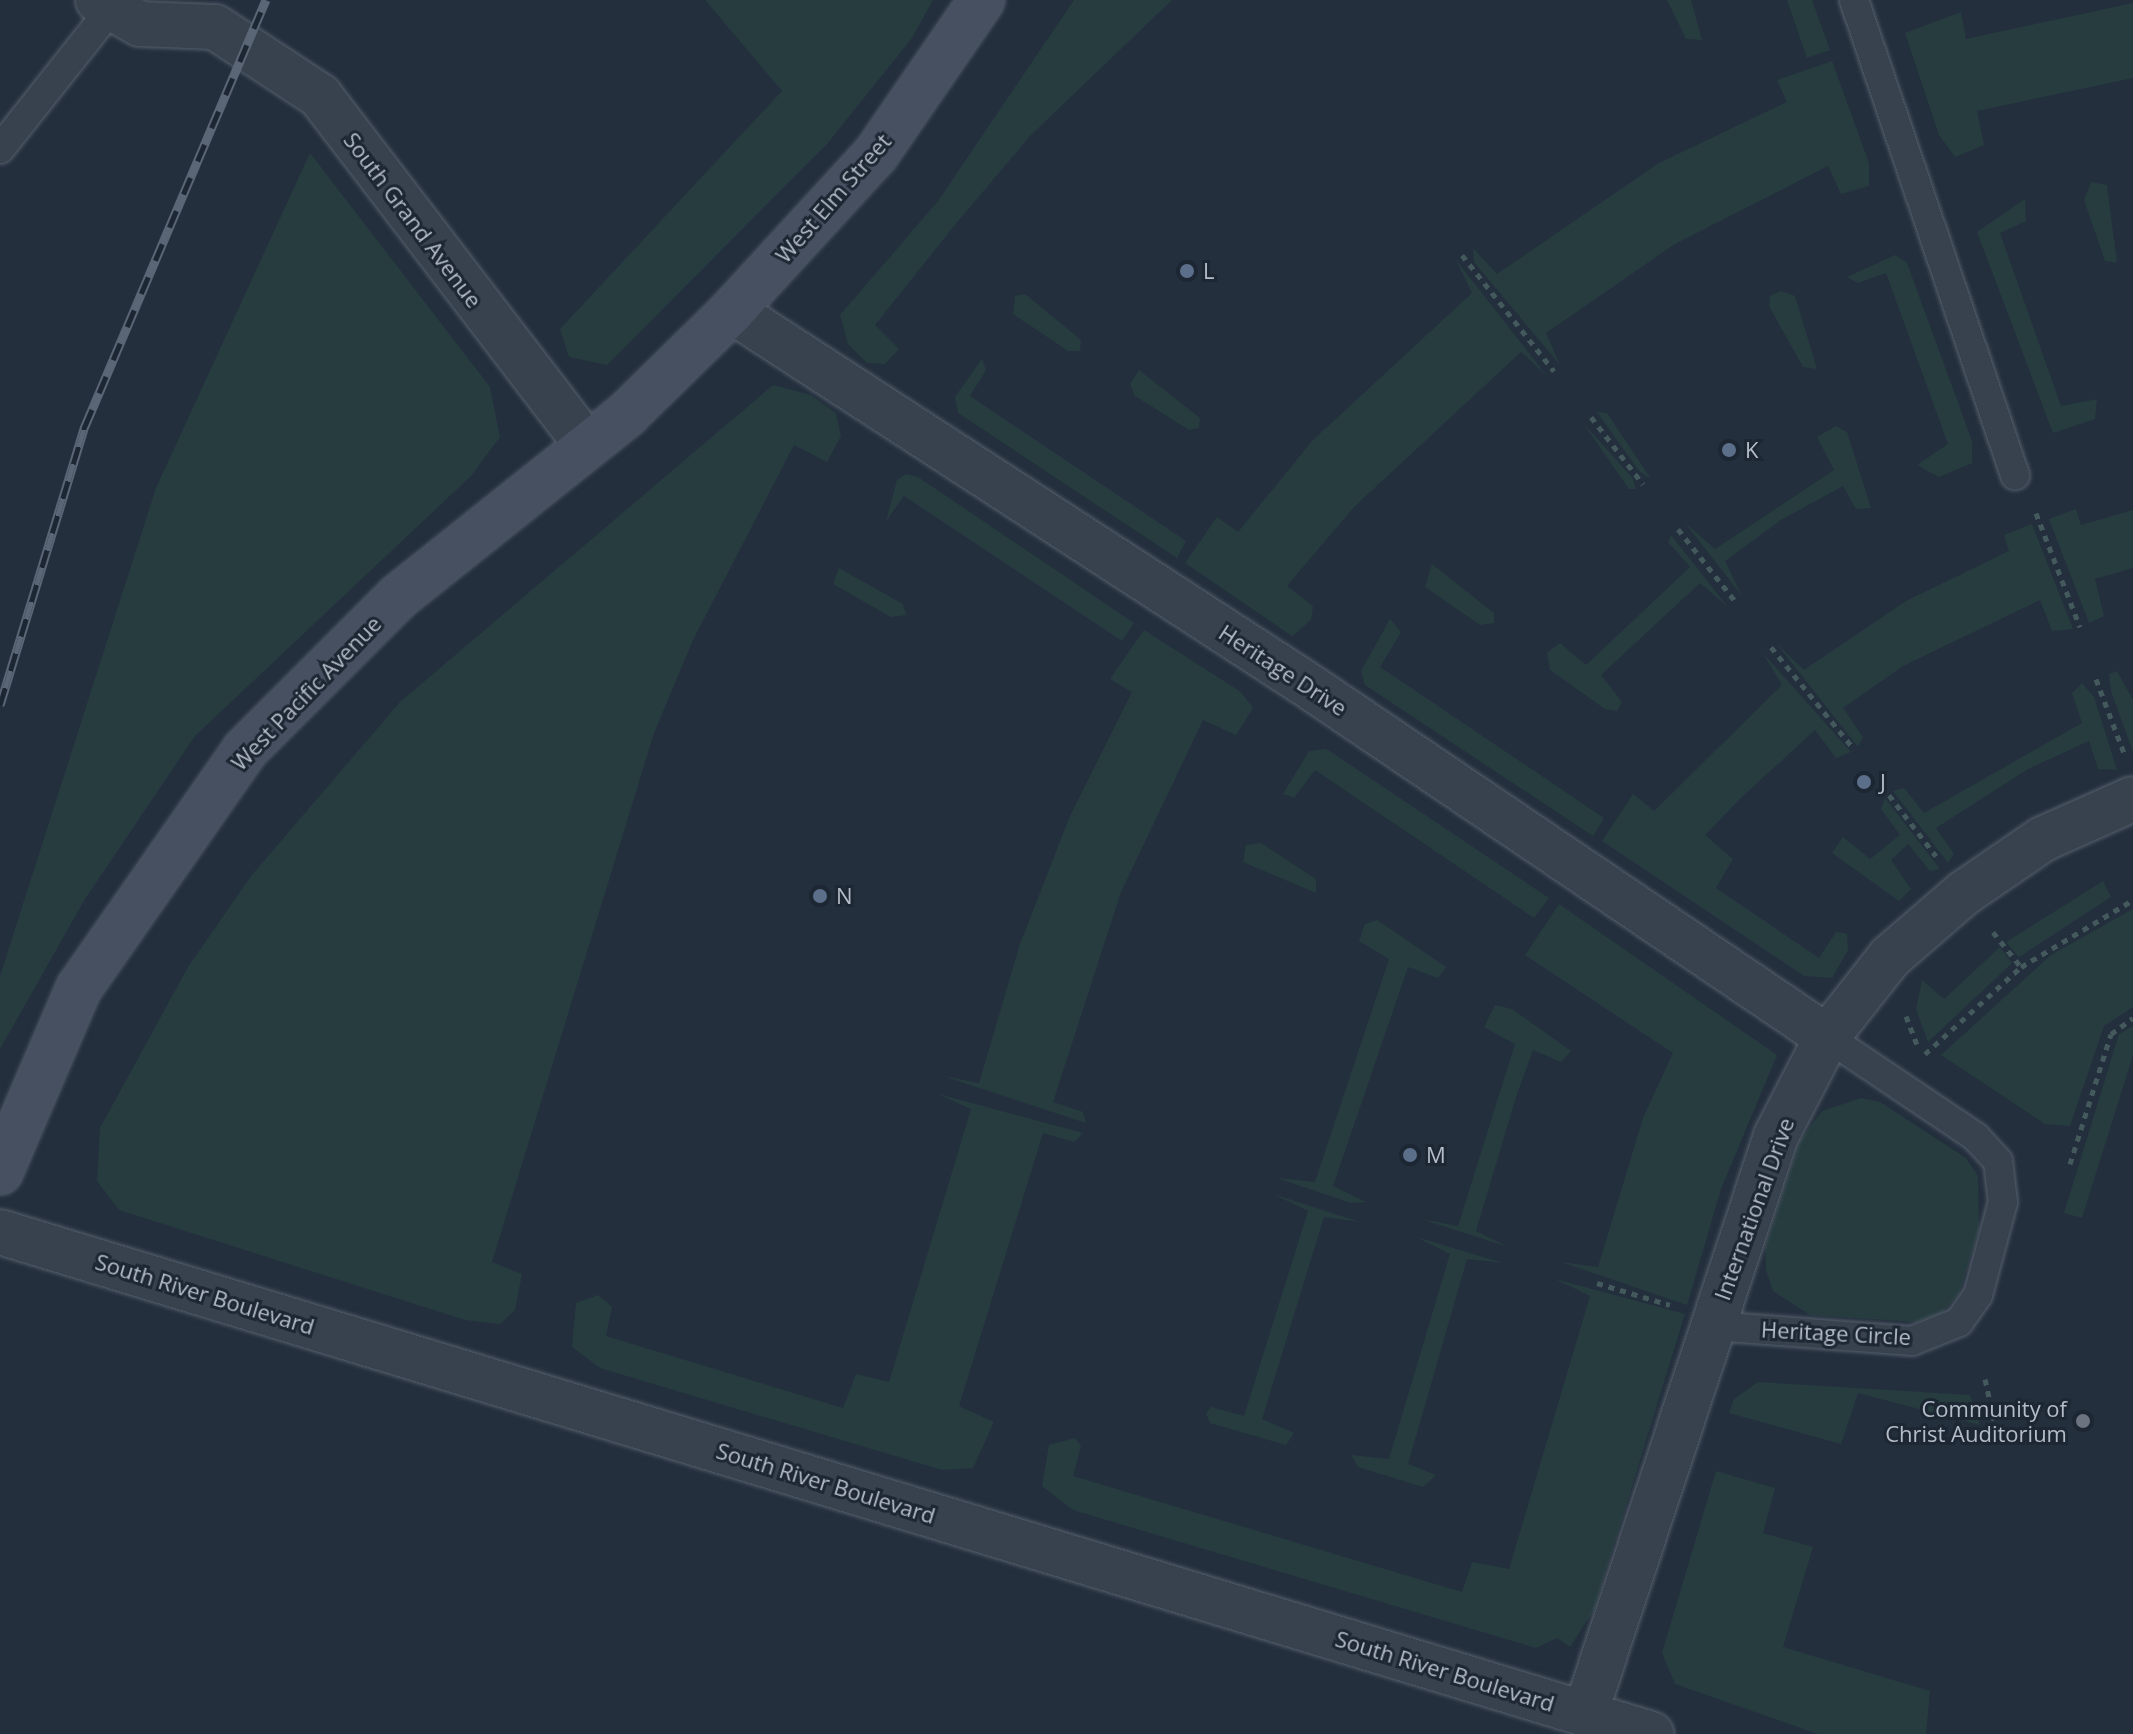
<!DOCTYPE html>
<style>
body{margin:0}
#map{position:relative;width:2133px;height:1734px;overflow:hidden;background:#242f3e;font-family:"Open Sans",sans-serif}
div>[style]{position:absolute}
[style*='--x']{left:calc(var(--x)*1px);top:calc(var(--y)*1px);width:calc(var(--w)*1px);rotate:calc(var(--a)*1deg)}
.green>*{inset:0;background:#263c3f}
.path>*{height:5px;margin-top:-2.5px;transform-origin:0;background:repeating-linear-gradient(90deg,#44595c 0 6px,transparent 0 12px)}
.roads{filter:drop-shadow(0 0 2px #565f6c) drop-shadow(0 0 2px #565f6c)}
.lane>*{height:28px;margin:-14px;padding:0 14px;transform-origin:14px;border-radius:14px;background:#38414e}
.street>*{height:44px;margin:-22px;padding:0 22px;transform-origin:22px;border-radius:22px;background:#38414e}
.secondary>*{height:44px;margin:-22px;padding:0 22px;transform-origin:22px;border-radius:22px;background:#465061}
.rail>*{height:9px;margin-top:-4.5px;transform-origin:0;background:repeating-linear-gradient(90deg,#1d2633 0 18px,#5a6575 0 36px);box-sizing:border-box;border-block:2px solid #5a6575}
.dots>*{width:22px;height:22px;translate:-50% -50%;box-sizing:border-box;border:4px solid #1d2633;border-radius:50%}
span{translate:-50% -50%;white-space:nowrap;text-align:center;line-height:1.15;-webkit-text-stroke:6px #1d2633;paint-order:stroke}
.street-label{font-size:22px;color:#b4bcc9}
.poi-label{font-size:22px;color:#b4bcc9}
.left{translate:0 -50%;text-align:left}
.right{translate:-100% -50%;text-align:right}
</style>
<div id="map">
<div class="green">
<div style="clip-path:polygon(705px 0,933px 0,912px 38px,827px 144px,607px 365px,569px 357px,560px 329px,782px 91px)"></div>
<div style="clip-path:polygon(1074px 0,1172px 0,1030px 136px,954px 226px,875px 325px,899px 349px,885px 364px,867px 363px,848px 344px,840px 315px,938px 201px)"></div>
<div style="clip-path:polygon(1667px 0,1691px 0,1702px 40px,1686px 39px)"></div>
<div style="clip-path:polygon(1787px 0,1812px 0,1830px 50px,1807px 58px)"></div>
<div style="clip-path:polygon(2133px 3px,2133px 78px,1977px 111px,1984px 145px,1955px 157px,1939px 135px,1905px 33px,1961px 12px,1966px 39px)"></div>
<div style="clip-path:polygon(1832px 61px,1869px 163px,1869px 186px,1841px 194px,1828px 166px,1675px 244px,1546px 333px,1560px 365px,1474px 262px,1473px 248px,1497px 274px,1659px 163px,1787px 102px,1777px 80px)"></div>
<div style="clip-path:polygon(310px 153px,490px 387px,500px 437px,471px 476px,195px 736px,85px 899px,0 1049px,0 976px,156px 488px)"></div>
<div style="clip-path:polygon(2091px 182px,2107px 185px,2117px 263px,2105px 261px,2084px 200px)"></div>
<div style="clip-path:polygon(2025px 199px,2026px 221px,2000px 233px,2061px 406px,2097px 399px,2095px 419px,2053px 433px,1977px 232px)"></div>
<div style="clip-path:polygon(1895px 255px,1907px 263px,1972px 441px,1972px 463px,1939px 477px,1917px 465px,1948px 444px,1886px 273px,1858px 283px,1847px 277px)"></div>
<div style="clip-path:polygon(1456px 260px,1547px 376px,1521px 352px,1355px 506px,1287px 586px,1313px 606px,1311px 620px,1292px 636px,1185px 563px,1217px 517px,1238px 532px,1312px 441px,1472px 293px)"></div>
<div style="clip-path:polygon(1781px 291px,1795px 296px,1817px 369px,1803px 367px,1769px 306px,1770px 296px)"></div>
<div style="clip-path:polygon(1025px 294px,1081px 340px,1080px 351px,1068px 351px,1013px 314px,1015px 296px)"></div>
<div style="clip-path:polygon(982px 359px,986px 370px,970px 396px,1186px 541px,1177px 558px,958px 413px,955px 397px)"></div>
<div style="clip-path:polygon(1139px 370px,1200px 418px,1199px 428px,1189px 430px,1135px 396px,1130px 384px)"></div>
<div style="clip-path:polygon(773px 385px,811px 395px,836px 413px,841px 436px,827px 462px,794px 445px,693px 640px,654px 733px,492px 1262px,522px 1274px,515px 1310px,500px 1324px,465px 1320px,119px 1210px,97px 1181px,100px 1128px,188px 967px,251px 876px,400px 702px)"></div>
<div style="clip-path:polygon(1597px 412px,1607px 413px,1651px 479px,1639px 471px)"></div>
<div style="clip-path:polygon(1583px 423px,1632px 477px,1636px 489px,1629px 489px)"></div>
<div style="clip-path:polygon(1836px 426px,1847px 432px,1871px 508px,1856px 509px,1843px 486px,1781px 520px,1725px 561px,1742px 596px,1685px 523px,1715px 549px,1834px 470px,1817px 437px)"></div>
<div style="clip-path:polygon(906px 474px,918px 477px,1134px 623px,1122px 641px,904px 496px,886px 521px,897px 480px)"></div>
<div style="clip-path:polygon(2076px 509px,2081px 525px,2133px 510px,2133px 568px,2095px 579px,2104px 616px,2089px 623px,2049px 519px)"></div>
<div style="clip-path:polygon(2032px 524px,2073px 629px,2052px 631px,2040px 600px,1903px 666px,1843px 708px,1863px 737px,1858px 747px,1776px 643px,1804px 670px,1906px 601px,2009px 551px,2004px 535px)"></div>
<div style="clip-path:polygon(1671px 535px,1728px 607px,1700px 583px,1601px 675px,1622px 702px,1617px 711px,1605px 709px,1550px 670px,1547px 653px,1560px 643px,1586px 665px,1690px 567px,1668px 542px)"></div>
<div style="clip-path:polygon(1432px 564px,1494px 613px,1494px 623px,1480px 625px,1425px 587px)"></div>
<div style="clip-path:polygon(839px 568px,903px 604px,906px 615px,891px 617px,833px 584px)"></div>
<div style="clip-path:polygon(1390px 619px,1401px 632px,1380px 667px,1604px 818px,1593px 836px,1365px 685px,1361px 671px)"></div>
<div style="clip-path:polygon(1144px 630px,1241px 692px,1253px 708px,1236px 735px,1203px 720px,1121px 892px,1053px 1102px,1083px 1112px,1086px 1123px,943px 1076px,979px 1083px,1020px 944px,1070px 816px,1132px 692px,1110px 679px)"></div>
<div style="clip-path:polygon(1763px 653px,1851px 752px,1836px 758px,1815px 730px,1742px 797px,1705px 835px,1733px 859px,1716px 888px,1819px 958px,1836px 932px,1847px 934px,1848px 950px,1832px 978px,1804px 976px,1602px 841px,1633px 794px,1654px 811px,1782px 685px)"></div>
<div style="clip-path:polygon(2117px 671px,2133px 700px,2133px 752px,2111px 691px,2109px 674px)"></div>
<div style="clip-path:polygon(2082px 683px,2094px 697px,2117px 770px,2098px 769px,2089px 741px,2028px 769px,1936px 828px,1954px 854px,1948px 863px,1893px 791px,1904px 788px,1924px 813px,2082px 723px,2072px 693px)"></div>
<div style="clip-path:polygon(1325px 749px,1331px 752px,1549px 898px,1534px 918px,1315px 770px,1294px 798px,1283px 794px,1309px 751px)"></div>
<div style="clip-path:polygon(1885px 798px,1940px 869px,1930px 871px,1908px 844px,1891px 860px,1911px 889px,1899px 901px,1832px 853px,1843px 837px,1870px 859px,1900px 835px,1881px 809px)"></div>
<div style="clip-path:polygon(1261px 843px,1316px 879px,1316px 893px,1243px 862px,1246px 845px)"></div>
<div style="clip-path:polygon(2103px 881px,2111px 897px,2019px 957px,2006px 942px)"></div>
<div style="clip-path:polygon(1559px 904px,1777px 1055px,1721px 1189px,1687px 1305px,1561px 1262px,1598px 1267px,1643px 1118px,1673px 1053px,1525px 955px)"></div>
<div style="clip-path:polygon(2133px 909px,2133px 1007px,2104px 1026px,2070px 1126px,2045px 1124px,1941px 1055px,2051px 955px)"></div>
<div style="clip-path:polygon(1377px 920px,1446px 967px,1438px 978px,1408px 967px,1333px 1186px,1366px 1202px,1351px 1203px,1277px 1178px,1315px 1182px,1389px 959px,1359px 941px,1365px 924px)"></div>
<div style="clip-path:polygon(2000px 947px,2012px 963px,1928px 1042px,1916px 1009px,1922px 980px,1944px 999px)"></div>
<div style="clip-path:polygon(1495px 1005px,1512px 1009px,1571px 1051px,1561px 1062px,1533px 1050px,1517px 1094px,1476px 1231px,1508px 1247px,1421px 1219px,1458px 1226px,1515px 1044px,1484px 1027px)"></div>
<div style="clip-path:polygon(2133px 1026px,2133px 1055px,2082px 1218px,2064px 1213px,2119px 1034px)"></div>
<div style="clip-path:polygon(938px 1094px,1083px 1133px,1074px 1142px,1043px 1133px,959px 1406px,994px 1422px,973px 1468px,942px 1470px,600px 1368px,572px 1347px,576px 1303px,598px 1295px,612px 1307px,606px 1336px,843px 1408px,856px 1374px,889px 1382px,971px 1109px)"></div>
<div style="clip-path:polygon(1861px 1098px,1880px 1102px,1966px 1158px,1978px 1176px,1979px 1229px,1959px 1294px,1942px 1313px,1916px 1322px,1810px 1315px,1773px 1291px,1766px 1270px,1765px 1247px,1800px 1140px,1822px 1111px)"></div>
<div style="clip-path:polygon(1273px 1194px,1360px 1222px,1324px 1217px,1262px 1419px,1294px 1433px,1286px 1445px,1210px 1423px,1206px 1414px,1211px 1407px,1244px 1416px,1308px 1211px)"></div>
<div style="clip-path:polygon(1416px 1237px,1503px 1263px,1467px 1259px,1408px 1464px,1436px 1475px,1423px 1487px,1358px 1467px,1351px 1455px,1389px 1459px,1450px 1254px)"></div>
<div style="clip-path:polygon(1555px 1279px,1685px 1314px,1594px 1610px,1570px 1647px,1557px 1638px,1536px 1648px,1073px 1510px,1042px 1486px,1049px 1445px,1075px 1438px,1081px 1446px,1073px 1476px,1462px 1592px,1472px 1562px,1509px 1569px,1590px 1296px)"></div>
<div style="clip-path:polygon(1758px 1382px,1970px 1395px,1980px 1425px,1858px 1393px,1841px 1444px,1729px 1413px,1734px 1399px)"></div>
<div style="clip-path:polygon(1716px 1471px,1775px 1488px,1763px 1533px,1813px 1547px,1783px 1647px,1930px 1691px,1926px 1734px,1818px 1734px,1675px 1684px,1662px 1653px)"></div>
</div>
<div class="path">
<div style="--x:1462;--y:255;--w:148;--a:51.6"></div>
<div style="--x:1591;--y:417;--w:85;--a:52.2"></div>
<div style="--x:2036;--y:513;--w:122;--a:68.9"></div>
<div style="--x:1678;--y:529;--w:92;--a:51.6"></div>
<div style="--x:1771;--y:647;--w:132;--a:50.9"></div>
<div style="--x:2096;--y:679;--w:79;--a:69.3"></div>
<div style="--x:1889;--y:795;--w:77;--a:52.4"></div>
<div style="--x:1993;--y:932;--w:45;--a:51.3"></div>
<div style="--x:1906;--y:1016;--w:33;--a:69"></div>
<div style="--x:1925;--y:1054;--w:130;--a:-42.2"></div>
<div style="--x:2021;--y:967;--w:131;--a:-30.9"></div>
<div style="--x:2070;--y:1164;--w:136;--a:-72.5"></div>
<div style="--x:2111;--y:1034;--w:27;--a:-36"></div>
<div style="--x:1597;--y:1283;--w:76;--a:16.8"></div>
<div style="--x:1985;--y:1379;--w:51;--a:77.6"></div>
</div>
<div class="roads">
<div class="lane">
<div style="--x:1854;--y:0;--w:502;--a:71.28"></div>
<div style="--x:0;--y:149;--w:177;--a:-51.6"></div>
<div style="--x:1713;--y:1326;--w:200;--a:4.3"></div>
<div style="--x:1912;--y:1341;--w:51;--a:-22"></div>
<div style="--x:1959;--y:1322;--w:33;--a:-55"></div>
<div style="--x:1978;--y:1295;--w:96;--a:-75"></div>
<div style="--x:2003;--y:1202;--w:41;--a:-97"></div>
<div style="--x:1998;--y:1161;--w:33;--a:-133"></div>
<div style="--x:1976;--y:1137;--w:179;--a:-146.1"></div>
</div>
<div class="street">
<div style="--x:98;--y:0;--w:48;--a:29.7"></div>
<div style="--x:140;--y:24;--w:75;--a:2.3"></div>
<div style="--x:215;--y:27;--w:126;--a:33.3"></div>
<div style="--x:320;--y:96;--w:437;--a:52.6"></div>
<div style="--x:732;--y:311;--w:685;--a:33.02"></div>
<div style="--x:1306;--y:684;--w:629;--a:34.12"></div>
<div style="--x:0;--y:1232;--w:1726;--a:16.91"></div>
<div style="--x:1585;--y:1714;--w:609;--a:-71.71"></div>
<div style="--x:1776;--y:1136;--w:111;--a:-62.7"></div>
<div style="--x:1827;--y:1037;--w:102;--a:-51.8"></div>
<div style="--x:1890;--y:957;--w:98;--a:-40.9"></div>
<div style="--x:1964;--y:893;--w:96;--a:-34.4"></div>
<div style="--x:2043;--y:839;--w:98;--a:-24"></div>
</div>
<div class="secondary">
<div style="--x:0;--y:1172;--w:200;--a:-66.8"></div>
<div style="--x:79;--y:988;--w:290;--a:-55.1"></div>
<div style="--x:245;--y:750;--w:216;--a:-45"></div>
<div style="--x:398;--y:597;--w:293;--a:-38.6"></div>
<div style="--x:627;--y:414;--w:147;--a:-44.4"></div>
<div style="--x:732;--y:311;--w:213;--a:-47.5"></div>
<div style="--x:876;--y:154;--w:187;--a:-55.5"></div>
</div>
</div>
<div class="rail">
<div style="--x:0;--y:705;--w:292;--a:-73.1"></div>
<div style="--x:85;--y:426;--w:463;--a:-67"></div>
</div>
<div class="dots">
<div style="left:1187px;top:271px;background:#5c6f8a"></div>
<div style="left:1729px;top:450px;background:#5c6f8a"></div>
<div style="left:1864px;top:782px;background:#5c6f8a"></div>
<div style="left:820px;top:896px;background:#5c6f8a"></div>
<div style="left:1410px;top:1155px;background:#5c6f8a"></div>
<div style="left:2083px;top:1421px;background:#6b7280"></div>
</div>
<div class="street-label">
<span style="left:833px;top:198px;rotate:-49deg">West Elm Street</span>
<span style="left:413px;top:220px;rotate:53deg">South Grand Avenue</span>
<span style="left:1283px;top:670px;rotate:33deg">Heritage Drive</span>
<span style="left:306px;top:693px;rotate:-46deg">West Pacific Avenue</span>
<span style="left:1754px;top:1209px;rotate:-70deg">International Drive</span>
<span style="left:205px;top:1294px;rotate:17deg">South River Boulevard</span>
<span style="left:1836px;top:1333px;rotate:3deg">Heritage Circle</span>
<span style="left:826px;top:1483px;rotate:17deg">South River Boulevard</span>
<span style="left:1445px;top:1671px;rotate:17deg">South River Boulevard</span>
</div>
<div class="poi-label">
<span class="left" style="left:1203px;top:271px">L</span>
<span class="left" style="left:1745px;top:450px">K</span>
<span class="left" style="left:1880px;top:782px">J</span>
<span class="left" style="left:836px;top:896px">N</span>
<span class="left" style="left:1426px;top:1155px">M</span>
<span class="right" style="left:2067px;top:1421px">Community of<br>Christ Auditorium</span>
</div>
</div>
